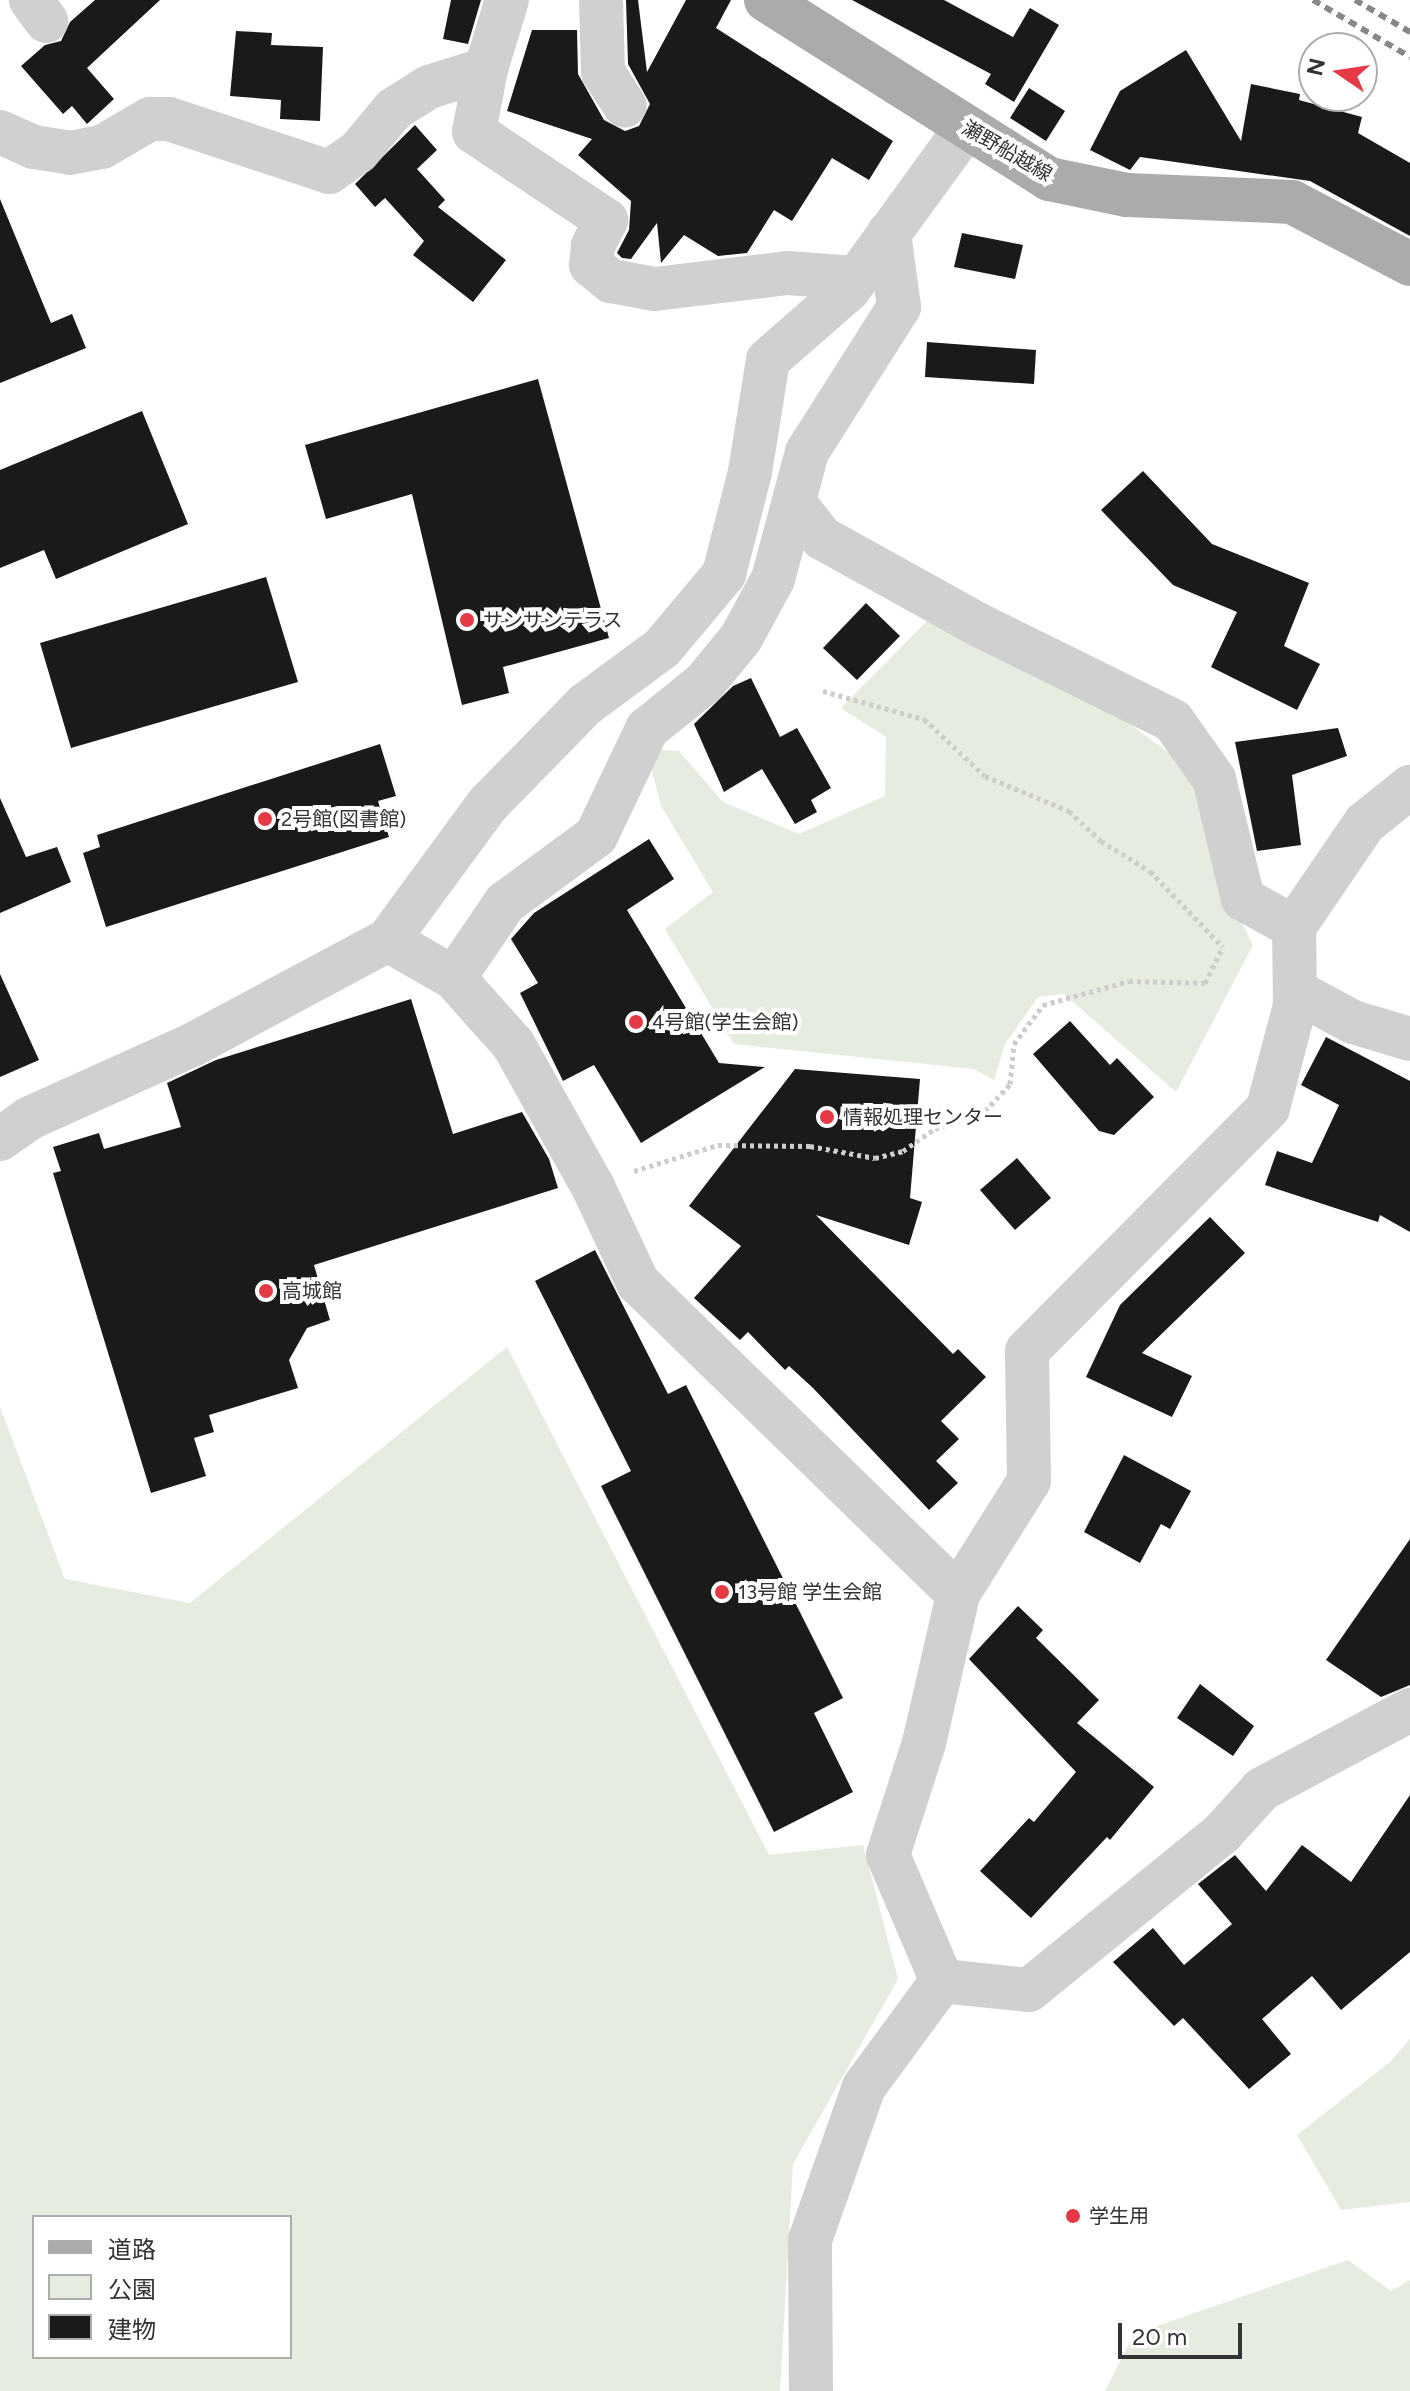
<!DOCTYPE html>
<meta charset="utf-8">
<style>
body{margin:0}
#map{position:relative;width:1410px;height:2391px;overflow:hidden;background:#fff;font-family:Figtree,"Noto Sans JP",sans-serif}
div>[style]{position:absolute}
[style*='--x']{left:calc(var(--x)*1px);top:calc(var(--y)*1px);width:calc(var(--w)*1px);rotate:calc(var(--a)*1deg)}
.green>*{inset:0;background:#e6ecdf}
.building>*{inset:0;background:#1a1a1a}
.path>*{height:5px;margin-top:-2.5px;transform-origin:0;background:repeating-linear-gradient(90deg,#cdcdcd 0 4px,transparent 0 8px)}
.minor>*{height:44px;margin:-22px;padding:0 22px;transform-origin:22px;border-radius:22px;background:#d0d0d0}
.major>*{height:44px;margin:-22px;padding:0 22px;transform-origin:22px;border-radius:22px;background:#ababab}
.rail>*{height:6px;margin-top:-3px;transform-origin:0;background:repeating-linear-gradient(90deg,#888 0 8px,transparent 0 14px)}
.dots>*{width:22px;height:22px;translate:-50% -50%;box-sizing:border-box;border:4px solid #fff;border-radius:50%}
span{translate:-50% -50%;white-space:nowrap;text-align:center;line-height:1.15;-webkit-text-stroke:8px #fff;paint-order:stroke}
.street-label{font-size:20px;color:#333}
.poi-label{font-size:20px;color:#333}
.left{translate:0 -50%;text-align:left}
.legend{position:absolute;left:32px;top:2215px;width:260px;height:144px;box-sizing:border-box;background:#fff;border:2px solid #adadad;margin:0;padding:10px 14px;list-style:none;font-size:24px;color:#333}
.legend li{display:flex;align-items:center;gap:16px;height:40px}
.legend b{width:40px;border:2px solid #adadad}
.north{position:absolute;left:1298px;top:32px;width:80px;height:80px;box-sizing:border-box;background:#fff;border:2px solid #adadad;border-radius:50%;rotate:283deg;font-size:22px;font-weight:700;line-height:32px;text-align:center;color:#333}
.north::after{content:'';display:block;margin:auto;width:28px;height:36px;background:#e63946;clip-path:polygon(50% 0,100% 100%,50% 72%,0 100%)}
.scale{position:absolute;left:1118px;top:2323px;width:124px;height:36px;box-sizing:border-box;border:4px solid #333;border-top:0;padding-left:10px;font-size:24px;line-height:28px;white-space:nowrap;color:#333;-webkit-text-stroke:6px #fff;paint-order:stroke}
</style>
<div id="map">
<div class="green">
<div style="clip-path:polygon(932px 616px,1119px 716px,1188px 767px,1212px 863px,1253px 945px,1176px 1092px,1064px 994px,1038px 997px,1005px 1044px,994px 1080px,974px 1069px,734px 1044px,665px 929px,713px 892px,661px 806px,646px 749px,679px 751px,723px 802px,799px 834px,885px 796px,886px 737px,841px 708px)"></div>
<div style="clip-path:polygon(evenodd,507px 1347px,769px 1855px,863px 1845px,898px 1979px,793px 2164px,780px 2391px,0 2391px,0 1407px,65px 1579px,190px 1603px,507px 1347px,34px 2217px,290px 2217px,290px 2357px,34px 2357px,34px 2217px)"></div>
<div style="clip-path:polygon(1410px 2039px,1410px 2202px,1341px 2210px,1297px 2135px,1390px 2062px)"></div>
<div style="clip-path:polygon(1348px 2260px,1391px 2291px,1410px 2280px,1410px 2391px,1105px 2391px,1134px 2334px)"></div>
</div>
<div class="building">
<div style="clip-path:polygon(95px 0,160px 0,87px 68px,114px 99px,87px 124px,72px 106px,63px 114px,21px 66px,45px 45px,61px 41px,70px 22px)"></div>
<div style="clip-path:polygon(451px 0,481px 0,468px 44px,443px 39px)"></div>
<div style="clip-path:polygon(626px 0,638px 0,647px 72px,686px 0,731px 0,716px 28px,893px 141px,869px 180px,832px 158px,792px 221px,774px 210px,747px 253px,718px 256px,684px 235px,661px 263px,657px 223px,631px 259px,622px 258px,617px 253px,629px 230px,631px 201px,578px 155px,592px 139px,507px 111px,532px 30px,577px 30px,578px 74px,604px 120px,625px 131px,639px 126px,650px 104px,628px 64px)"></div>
<div style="clip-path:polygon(852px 0,944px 0,1013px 37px,1030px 8px,1059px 25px,1014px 102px,985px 84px,991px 74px)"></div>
<div style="clip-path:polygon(236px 31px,272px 33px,271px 45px,323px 47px,320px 121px,280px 119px,281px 100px,230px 96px)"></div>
<div style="clip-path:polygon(1186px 50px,1241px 141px,1251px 84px,1300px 94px,1299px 100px,1362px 117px,1358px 133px,1410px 163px,1410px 236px,1310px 181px,1140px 157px,1130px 170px,1090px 150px,1120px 91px)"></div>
<div style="clip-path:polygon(1029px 88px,1065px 111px,1046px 141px,1010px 118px)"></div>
<div style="clip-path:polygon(415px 125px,437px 150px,417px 169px,445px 200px,438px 207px,506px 260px,473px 302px,413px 255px,424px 241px,385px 198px,375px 207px,355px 184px)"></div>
<div style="clip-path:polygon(0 199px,51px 323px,72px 314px,86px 348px,0 383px)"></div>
<div style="clip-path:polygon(962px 233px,1023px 245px,1015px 279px,954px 267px)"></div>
<div style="clip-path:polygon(927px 342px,1036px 350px,1034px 384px,925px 377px)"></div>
<div style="clip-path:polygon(538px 379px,609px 638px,503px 667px,509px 693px,462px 705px,412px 494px,326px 519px,305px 445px)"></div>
<div style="clip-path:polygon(142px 411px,188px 524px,56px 579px,44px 550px,0 568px,0 470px)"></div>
<div style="clip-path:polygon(1143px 471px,1212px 544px,1309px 583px,1284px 646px,1320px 664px,1297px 710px,1211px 667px,1237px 612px,1173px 585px,1101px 510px)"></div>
<div style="clip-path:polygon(266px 577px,298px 682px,71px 748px,40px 643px)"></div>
<div style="clip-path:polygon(866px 603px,900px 636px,857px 680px,823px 648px)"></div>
<div style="clip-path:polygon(751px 678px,780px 737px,797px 728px,831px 788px,811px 800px,817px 812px,795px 824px,762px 769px,724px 792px,694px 724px,733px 686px)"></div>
<div style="clip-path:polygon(1338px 728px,1347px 756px,1292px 775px,1301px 845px,1257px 851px,1235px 742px)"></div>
<div style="clip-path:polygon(380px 744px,396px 796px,378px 801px,389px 837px,106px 927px,83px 853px,100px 847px,97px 835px)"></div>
<div style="clip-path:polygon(0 798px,26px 857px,57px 847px,71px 882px,0 913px)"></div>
<div style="clip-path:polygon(649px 839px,674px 879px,627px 910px,719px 1063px,765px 1067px,641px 1143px,594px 1065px,563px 1081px,520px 993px,538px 983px,511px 939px,534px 913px)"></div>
<div style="clip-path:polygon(0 974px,39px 1060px,0 1077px)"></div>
<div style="clip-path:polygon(411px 999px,453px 1134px,522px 1112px,549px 1159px,558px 1188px,314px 1265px,330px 1320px,307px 1328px,289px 1360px,298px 1388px,209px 1415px,214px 1432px,194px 1438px,206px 1476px,151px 1493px,53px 1173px,61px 1171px,53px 1147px,99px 1133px,104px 1149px,181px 1127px,167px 1083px,216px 1060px)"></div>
<div style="clip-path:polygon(1070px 1021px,1110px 1065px,1117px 1058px,1154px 1097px,1114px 1135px,1099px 1131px,1033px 1054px)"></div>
<div style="clip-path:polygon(1326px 1037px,1410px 1081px,1410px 1232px,1380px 1215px,1378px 1222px,1265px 1185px,1277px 1151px,1312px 1163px,1339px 1105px,1301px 1085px)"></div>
<div style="clip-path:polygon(795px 1069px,920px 1079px,910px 1198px,922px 1202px,909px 1245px,816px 1215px,953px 1354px,958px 1349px,986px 1377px,941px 1421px,959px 1439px,936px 1461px,958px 1483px,929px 1510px,813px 1388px,789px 1366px,785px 1370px,748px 1332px,740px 1340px,694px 1298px,741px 1246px,689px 1206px)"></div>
<div style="clip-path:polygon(1017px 1158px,1051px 1198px,1015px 1230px,980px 1190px)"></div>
<div style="clip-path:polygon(1210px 1217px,1245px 1253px,1142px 1353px,1192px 1376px,1172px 1417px,1086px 1377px,1120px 1305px)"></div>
<div style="clip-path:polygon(595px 1250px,668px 1394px,686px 1385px,843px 1698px,814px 1713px,853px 1792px,774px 1832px,601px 1486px,631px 1471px,535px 1281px)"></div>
<div style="clip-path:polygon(1124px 1455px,1191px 1491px,1170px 1529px,1161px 1524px,1140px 1563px,1084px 1532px)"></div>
<div style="clip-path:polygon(1410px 1539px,1410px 1685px,1381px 1697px,1326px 1660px)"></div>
<div style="clip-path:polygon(1018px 1606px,1043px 1630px,1036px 1638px,1099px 1700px,1077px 1723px,1154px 1787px,1110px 1840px,1107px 1837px,1031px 1918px,980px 1871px,1029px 1818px,1034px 1822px,1076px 1772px,969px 1659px)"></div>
<div style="clip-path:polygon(1200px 1684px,1254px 1726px,1233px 1756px,1177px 1718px)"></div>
<div style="clip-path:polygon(1410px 1795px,1410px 1952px,1341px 2010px,1312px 1976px,1262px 2019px,1291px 2054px,1249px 2089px,1183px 2018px,1174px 2026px,1113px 1962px,1153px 1928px,1184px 1965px,1232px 1924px,1198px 1884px,1235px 1855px,1266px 1891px,1302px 1845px,1351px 1882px)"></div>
</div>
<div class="path">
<div style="--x:823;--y:691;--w:105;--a:15.5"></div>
<div style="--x:924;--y:719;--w:83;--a:43.1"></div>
<div style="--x:985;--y:776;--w:91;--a:22.6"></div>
<div style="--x:1069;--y:811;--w:44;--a:43.2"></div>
<div style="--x:1101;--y:841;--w:57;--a:31.5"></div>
<div style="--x:1150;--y:871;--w:105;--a:46.2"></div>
<div style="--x:634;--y:1171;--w:88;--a:-17.2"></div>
<div style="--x:718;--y:1145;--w:92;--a:0.6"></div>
<div style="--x:810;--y:1146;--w:66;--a:10.5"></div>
<div style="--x:875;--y:1158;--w:29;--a:-14"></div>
<div style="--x:903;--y:1151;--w:39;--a:-35"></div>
<div style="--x:935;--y:1129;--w:53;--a:-19.8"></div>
<div style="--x:985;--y:1111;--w:37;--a:-47"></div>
<div style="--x:1010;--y:1084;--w:40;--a:-84.3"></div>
<div style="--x:1014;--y:1044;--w:49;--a:-53.4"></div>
<div style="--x:1043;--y:1005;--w:89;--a:-15.6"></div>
<div style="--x:1129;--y:981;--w:76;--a:1.5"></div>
<div style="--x:1205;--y:983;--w:40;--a:-63.4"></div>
</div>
<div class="minor">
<div style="--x:31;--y:0;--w:26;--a:54"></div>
<div style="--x:601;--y:0;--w:72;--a:88.4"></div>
<div style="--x:603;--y:72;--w:40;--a:57.1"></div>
<div style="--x:486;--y:69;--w:64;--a:100.8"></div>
<div style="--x:474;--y:132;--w:159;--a:33.7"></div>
<div style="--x:606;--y:220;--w:29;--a:117"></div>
<div style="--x:593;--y:246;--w:19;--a:96"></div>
<div style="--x:591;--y:265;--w:26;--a:39"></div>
<div style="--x:611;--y:281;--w:45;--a:10.3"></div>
<div style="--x:655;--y:289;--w:133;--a:-6.9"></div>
<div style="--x:787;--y:273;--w:69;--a:4.1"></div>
<div style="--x:0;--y:132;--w:37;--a:24"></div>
<div style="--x:34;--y:147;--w:36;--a:9"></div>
<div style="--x:70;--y:153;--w:33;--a:-11"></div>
<div style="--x:102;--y:147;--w:56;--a:-30.3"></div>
<div style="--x:150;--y:119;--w:19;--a:0"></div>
<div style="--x:169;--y:119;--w:169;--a:18.3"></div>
<div style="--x:329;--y:172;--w:35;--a:-35"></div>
<div style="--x:358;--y:152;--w:56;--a:-50.1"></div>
<div style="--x:394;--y:109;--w:41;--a:-32.2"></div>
<div style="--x:429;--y:87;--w:60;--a:-17.5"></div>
<div style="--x:486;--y:69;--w:72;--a:-73.1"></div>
<div style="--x:796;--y:505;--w:42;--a:51.8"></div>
<div style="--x:822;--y:538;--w:182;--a:29"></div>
<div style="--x:981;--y:626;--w:214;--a:26.3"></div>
<div style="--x:1173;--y:721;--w:71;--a:54.7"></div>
<div style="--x:1214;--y:779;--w:123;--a:76.4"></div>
<div style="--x:1243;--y:899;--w:58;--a:28.8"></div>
<div style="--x:454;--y:978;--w:91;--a:-55.8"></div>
<div style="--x:505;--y:903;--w:113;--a:-36.4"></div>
<div style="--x:596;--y:836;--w:119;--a:-64.5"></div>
<div style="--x:647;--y:729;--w:73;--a:-38.9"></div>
<div style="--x:704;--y:683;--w:58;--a:-50.6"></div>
<div style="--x:741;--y:638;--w:67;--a:-61.5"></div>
<div style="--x:773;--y:579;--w:131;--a:-75"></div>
<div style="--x:807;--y:452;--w:172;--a:-57.6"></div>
<div style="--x:899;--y:307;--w:75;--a:-97.7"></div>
<div style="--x:1295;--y:991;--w:66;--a:28.1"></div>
<div style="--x:1353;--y:1022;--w:59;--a:16.6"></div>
<div style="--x:0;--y:1139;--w:37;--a:-35"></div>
<div style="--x:30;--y:1118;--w:180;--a:-24.3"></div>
<div style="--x:194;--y:1044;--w:220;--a:-28.2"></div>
<div style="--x:958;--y:1594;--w:446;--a:-135.8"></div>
<div style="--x:638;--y:1283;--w:106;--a:-115.1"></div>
<div style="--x:593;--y:1187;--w:164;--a:-119.2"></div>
<div style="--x:513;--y:1044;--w:89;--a:-131.8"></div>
<div style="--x:454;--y:978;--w:76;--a:-150.1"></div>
<div style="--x:388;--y:940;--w:169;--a:-53.7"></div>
<div style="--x:488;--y:804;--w:140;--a:-45.6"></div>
<div style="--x:586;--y:704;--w:94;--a:-36.4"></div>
<div style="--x:662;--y:648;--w:97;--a:-50"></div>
<div style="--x:724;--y:574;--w:105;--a:-75.7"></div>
<div style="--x:750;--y:472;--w:113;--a:-80.9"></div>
<div style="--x:768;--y:360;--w:108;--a:-41.2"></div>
<div style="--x:849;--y:289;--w:199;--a:-54"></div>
<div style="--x:942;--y:1981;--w:87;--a:5.9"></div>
<div style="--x:1029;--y:1990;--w:249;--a:-39.1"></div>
<div style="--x:1222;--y:1833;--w:59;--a:-47.7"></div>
<div style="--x:1262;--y:1789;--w:168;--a:-28.1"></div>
<div style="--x:811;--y:2391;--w:151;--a:-90.4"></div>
<div style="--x:810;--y:2240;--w:162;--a:-70.6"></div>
<div style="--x:864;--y:2087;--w:132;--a:-53.7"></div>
<div style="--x:942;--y:1981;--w:137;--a:-113.2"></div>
<div style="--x:888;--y:1855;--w:118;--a:-72.2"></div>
<div style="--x:924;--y:1743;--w:153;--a:-77.1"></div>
<div style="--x:958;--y:1594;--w:133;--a:-57.9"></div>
<div style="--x:1029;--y:1481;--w:130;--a:-90.9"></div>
<div style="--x:1027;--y:1351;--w:342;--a:-45.2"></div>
<div style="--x:1268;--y:1108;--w:106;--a:-75.3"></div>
<div style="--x:1295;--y:1005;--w:78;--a:-90.7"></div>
<div style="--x:1294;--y:927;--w:126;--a:-55.7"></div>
<div style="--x:1365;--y:823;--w:58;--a:-38.7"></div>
</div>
<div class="major">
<div style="--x:766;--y:0;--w:335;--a:32.3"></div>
<div style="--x:1049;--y:179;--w:80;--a:11.6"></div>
<div style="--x:1127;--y:195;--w:165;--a:2.4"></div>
<div style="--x:1292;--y:202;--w:133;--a:27.7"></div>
</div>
<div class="rail">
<div style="--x:1313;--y:0;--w:113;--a:30.4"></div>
<div style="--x:1355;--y:0;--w:64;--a:30.2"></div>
</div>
<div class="dots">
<div style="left:467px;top:620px;background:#e63946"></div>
<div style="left:265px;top:819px;background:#e63946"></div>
<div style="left:636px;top:1022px;background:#e63946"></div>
<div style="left:827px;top:1117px;background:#e63946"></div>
<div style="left:266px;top:1291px;background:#e63946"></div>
<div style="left:722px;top:1592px;background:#e63946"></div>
<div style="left:1073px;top:2216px;background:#e63946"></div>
</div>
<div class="street-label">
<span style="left:1007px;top:151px;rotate:30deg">瀬野船越線</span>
</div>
<div class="poi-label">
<span class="left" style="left:483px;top:620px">サンサンテラス</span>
<span class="left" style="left:281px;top:819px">2号館(図書館)</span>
<span class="left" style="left:652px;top:1022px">4号館(学生会館)</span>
<span class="left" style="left:843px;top:1117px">情報処理センター</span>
<span class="left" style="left:282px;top:1291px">高城館</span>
<span class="left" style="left:738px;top:1592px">13号館 学生会館</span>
<span class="left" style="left:1089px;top:2216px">学生用</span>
</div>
<ul class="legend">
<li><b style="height:10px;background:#ababab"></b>道路</li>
<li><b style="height:22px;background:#e6ecdf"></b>公園</li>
<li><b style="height:22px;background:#1a1a1a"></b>建物</li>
</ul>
<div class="north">N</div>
<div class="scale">20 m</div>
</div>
